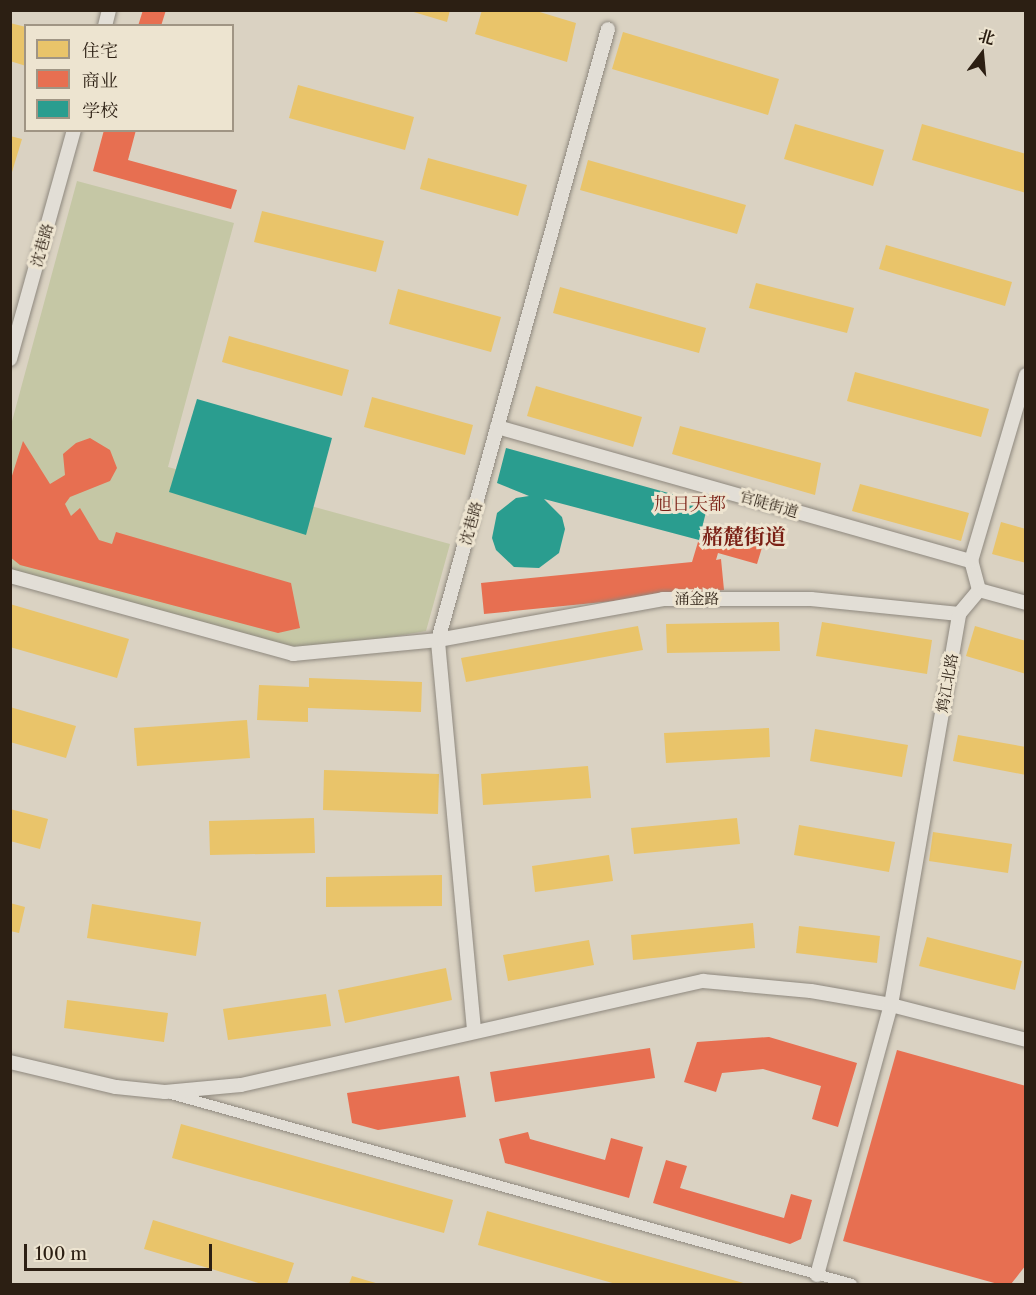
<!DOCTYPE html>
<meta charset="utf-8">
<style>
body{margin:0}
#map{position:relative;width:1036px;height:1295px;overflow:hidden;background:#dad2c2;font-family:"Libre Caslon Text","Noto Serif SC",serif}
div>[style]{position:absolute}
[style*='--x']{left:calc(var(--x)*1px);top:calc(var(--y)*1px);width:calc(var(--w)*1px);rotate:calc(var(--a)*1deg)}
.green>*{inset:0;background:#c5c7a5}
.homes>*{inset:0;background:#e9c46a}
.shops>*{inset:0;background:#e76f51}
.schools>*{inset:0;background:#2a9d8f}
.roads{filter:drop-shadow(0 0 2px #8e887e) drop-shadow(0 0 2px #8e887e)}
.street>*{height:10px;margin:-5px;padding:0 5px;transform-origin:5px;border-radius:5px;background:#e2ded6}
.secondary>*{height:14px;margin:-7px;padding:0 7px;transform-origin:7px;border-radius:7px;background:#e2ded6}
span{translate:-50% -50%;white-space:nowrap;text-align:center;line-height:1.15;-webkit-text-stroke:6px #ede4d0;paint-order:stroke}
.street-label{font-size:15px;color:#2c1f13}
.quarter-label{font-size:18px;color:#7a1f14}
.district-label{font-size:21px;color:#7a1f14;font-weight:700}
.frame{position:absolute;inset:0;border:12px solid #2c1f13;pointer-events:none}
.legend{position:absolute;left:24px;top:24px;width:210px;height:108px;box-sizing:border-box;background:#ede4d0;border:2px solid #a09584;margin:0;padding:8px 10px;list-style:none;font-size:18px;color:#2c1f13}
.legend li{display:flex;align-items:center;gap:12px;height:30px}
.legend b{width:30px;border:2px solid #a09584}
.north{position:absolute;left:952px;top:24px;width:60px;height:60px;-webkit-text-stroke:4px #ede4d0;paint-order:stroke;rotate:16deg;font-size:16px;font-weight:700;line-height:24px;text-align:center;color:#2c1f13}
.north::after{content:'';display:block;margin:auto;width:21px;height:27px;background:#2c1f13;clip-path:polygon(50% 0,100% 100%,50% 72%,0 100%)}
.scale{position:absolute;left:24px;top:1244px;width:188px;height:27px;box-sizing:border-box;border:3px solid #2c1f13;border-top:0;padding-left:8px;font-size:18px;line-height:21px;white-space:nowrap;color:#2c1f13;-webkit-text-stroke:4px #ede4d0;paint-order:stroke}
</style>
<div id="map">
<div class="green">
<div style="clip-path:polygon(77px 181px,234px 223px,168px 467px,450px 544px,426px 631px,293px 654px,11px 569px,11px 425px)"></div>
</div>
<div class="homes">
<div style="clip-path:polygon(407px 10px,450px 10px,447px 22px)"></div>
<div style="clip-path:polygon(482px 10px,533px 10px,576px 23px,567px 62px,475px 34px)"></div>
<div style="clip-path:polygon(10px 23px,26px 27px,26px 66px,10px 61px)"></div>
<div style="clip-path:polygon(623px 32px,779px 79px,768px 115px,612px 69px)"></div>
<div style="clip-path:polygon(298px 85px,414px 117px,405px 150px,289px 118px)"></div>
<div style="clip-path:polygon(795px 124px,884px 150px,873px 186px,784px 159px)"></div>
<div style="clip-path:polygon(922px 124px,1026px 154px,1026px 193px,912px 160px)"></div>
<div style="clip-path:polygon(10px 136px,22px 139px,12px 172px,10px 171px)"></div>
<div style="clip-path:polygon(428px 158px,527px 185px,518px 216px,420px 189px)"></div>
<div style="clip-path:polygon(588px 160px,746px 205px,737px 234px,580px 190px)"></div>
<div style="clip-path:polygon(262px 211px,384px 241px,376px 272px,254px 242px)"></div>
<div style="clip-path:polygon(886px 245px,1012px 282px,1005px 306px,879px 269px)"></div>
<div style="clip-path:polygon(756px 283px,854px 308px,847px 333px,749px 308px)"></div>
<div style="clip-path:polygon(560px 287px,706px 328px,699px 353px,553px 313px)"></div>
<div style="clip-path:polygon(398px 289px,501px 317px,491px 352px,389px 324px)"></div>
<div style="clip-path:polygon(229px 336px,349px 370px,342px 396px,222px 362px)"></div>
<div style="clip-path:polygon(855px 372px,989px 409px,981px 437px,847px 401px)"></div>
<div style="clip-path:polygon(536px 386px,642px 417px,633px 447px,527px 416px)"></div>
<div style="clip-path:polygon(372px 397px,473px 425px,465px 455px,364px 427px)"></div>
<div style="clip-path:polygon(680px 426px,821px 463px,815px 495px,672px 454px)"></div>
<div style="clip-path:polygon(860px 484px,969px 513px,961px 541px,852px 511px)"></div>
<div style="clip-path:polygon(1001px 522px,1026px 529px,1026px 563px,992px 554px)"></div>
<div style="clip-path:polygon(10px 604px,129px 639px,117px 678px,10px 647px)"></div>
<div style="clip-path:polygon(779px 622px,780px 651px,667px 653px,666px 624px)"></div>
<div style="clip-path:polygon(822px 622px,932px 640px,927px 674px,816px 656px)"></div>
<div style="clip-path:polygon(638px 626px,643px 650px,466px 682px,461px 658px)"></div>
<div style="clip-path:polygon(975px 626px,1026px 641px,1026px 674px,966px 656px)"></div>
<div style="clip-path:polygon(309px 678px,422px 682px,421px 712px,308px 708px,308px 722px,257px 720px,259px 685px,309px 687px)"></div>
<div style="clip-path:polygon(10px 707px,76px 726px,66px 758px,10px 742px)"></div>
<div style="clip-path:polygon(247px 720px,250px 758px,137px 766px,134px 728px)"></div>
<div style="clip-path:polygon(769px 728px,770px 757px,666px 763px,664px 733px)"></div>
<div style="clip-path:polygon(815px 729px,908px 745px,902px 777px,810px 761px)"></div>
<div style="clip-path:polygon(958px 735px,1026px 747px,1026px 775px,953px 761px)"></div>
<div style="clip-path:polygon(588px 766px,591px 798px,483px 805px,481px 774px)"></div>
<div style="clip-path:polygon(324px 770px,439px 774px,438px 814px,323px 810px)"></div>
<div style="clip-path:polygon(10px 809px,48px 819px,40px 849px,10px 841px)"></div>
<div style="clip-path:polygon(314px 818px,315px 853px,210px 855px,209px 821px)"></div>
<div style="clip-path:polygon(737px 818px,740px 844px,634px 854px,631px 828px)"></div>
<div style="clip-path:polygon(799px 825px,895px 842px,889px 872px,794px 855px)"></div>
<div style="clip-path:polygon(933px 832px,1012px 844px,1008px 873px,929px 861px)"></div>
<div style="clip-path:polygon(609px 855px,613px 881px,535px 892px,532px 866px)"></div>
<div style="clip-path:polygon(442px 875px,442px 906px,326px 907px,326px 877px)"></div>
<div style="clip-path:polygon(10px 903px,25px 907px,19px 933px,10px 931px)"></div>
<div style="clip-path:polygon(92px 904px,201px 922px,196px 956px,87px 938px)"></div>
<div style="clip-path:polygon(753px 923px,755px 948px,633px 960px,631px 935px)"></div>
<div style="clip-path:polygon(799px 926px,880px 936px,877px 963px,796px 953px)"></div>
<div style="clip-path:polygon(927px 937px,1022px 961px,1015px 990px,919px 966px)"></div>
<div style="clip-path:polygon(589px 940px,594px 965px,508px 981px,503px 955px)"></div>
<div style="clip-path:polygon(446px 968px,452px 1000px,345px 1023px,338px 990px)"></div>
<div style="clip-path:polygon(326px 994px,331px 1026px,228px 1040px,223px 1009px)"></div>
<div style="clip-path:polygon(67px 1000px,168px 1013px,164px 1042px,64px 1028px)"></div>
<div style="clip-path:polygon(181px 1124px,453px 1200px,444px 1233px,172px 1158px)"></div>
<div style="clip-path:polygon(487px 1211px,747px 1284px,616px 1284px,478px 1245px)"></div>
<div style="clip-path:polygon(153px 1220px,294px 1263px,287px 1284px,262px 1284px,144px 1249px)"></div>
<div style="clip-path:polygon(352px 1276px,379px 1284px,349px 1284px)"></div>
</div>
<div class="shops">
<div style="clip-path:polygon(143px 10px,166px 10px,161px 26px,138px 26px)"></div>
<div style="clip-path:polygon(104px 130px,136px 130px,128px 160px,237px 190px,231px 209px,93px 171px)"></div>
<div style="clip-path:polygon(90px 438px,110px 450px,117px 468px,110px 481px,70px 497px,65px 504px,71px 516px,80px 508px,99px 540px,112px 544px,116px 532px,291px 583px,300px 628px,278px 633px,20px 565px,10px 557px,10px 482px,23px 441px,50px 484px,65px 475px,63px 454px,76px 443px)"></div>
<div style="clip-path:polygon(717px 528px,764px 541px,757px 564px,718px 553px,716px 560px,721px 559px,724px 590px,484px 614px,481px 583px,692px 562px,698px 542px,711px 546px)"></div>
<div style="clip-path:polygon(769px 1037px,857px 1063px,838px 1127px,812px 1119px,821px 1086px,763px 1069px,722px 1073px,716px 1092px,684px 1082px,697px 1042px)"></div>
<div style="clip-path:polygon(650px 1048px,655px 1078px,495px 1102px,490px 1072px)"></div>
<div style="clip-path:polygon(897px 1050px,1026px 1086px,1026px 1265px,1011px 1284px,998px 1284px,843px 1241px)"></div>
<div style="clip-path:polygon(459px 1076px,466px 1117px,378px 1130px,352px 1123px,347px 1093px)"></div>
<div style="clip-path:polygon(528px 1132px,530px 1139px,605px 1160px,611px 1138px,643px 1147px,629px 1198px,505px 1163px,499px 1139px)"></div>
<div style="clip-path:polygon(666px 1160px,687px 1166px,680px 1188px,784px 1218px,791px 1194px,812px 1200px,801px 1239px,790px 1244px,653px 1203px)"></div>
</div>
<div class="schools">
<div style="clip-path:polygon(197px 399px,332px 438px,306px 535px,169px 492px)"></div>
<div style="clip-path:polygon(506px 448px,708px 504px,699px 540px,544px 499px,562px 517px,565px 529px,559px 553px,539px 568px,514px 567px,496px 550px,492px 538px,497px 513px,516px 498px,529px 496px,497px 483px)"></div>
</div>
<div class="roads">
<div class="street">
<div style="--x:171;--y:1094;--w:707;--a:15.59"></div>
</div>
<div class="secondary">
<div style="--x:105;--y:26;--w:16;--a:-76"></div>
<div style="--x:10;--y:359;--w:238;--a:-74.4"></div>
<div style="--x:497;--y:427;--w:493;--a:15.8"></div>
<div style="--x:10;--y:576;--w:294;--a:15.4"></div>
<div style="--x:293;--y:654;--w:146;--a:-5.5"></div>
<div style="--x:438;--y:640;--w:229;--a:-10.3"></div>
<div style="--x:663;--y:599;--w:148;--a:0"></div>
<div style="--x:811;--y:599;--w:149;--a:5.8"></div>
<div style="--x:979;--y:590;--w:49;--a:15.5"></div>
<div style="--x:474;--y:1030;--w:392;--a:-95.3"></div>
<div style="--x:438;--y:640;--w:634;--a:-74.45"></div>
<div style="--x:10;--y:1062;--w:109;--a:13.3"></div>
<div style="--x:116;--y:1087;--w:49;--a:5.8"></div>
<div style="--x:165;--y:1092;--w:76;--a:-5.3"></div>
<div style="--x:241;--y:1085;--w:474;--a:-12.7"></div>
<div style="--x:703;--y:981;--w:108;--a:5.3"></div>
<div style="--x:811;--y:991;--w:81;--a:9.9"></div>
<div style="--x:891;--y:1005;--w:139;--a:14.5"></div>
<div style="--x:817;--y:1275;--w:280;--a:-74.7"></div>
<div style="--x:891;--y:1005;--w:397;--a:-80.1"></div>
<div style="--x:959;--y:614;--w:31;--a:-50"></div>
<div style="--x:979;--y:590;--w:30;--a:-105"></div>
<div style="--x:971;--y:561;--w:194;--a:-73.5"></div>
</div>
</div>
<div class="street-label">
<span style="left:42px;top:245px;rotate:-74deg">沈巷路</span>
<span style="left:769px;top:504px;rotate:16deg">官陡街道</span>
<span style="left:471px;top:523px;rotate:-74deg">沈巷路</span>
<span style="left:697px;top:599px">涌金路</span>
<span style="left:947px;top:683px;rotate:-80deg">鸩江北路</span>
</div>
<div class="quarter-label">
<span style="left:690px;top:504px">旭日天都</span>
</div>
<div class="district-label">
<span style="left:744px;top:537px">赭麓街道</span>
</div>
<div class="frame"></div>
<ul class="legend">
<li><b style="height:16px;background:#e9c46a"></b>住宅</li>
<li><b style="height:16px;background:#e76f51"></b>商业</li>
<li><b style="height:16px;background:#2a9d8f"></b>学校</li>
</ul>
<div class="north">北</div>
<div class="scale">100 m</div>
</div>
